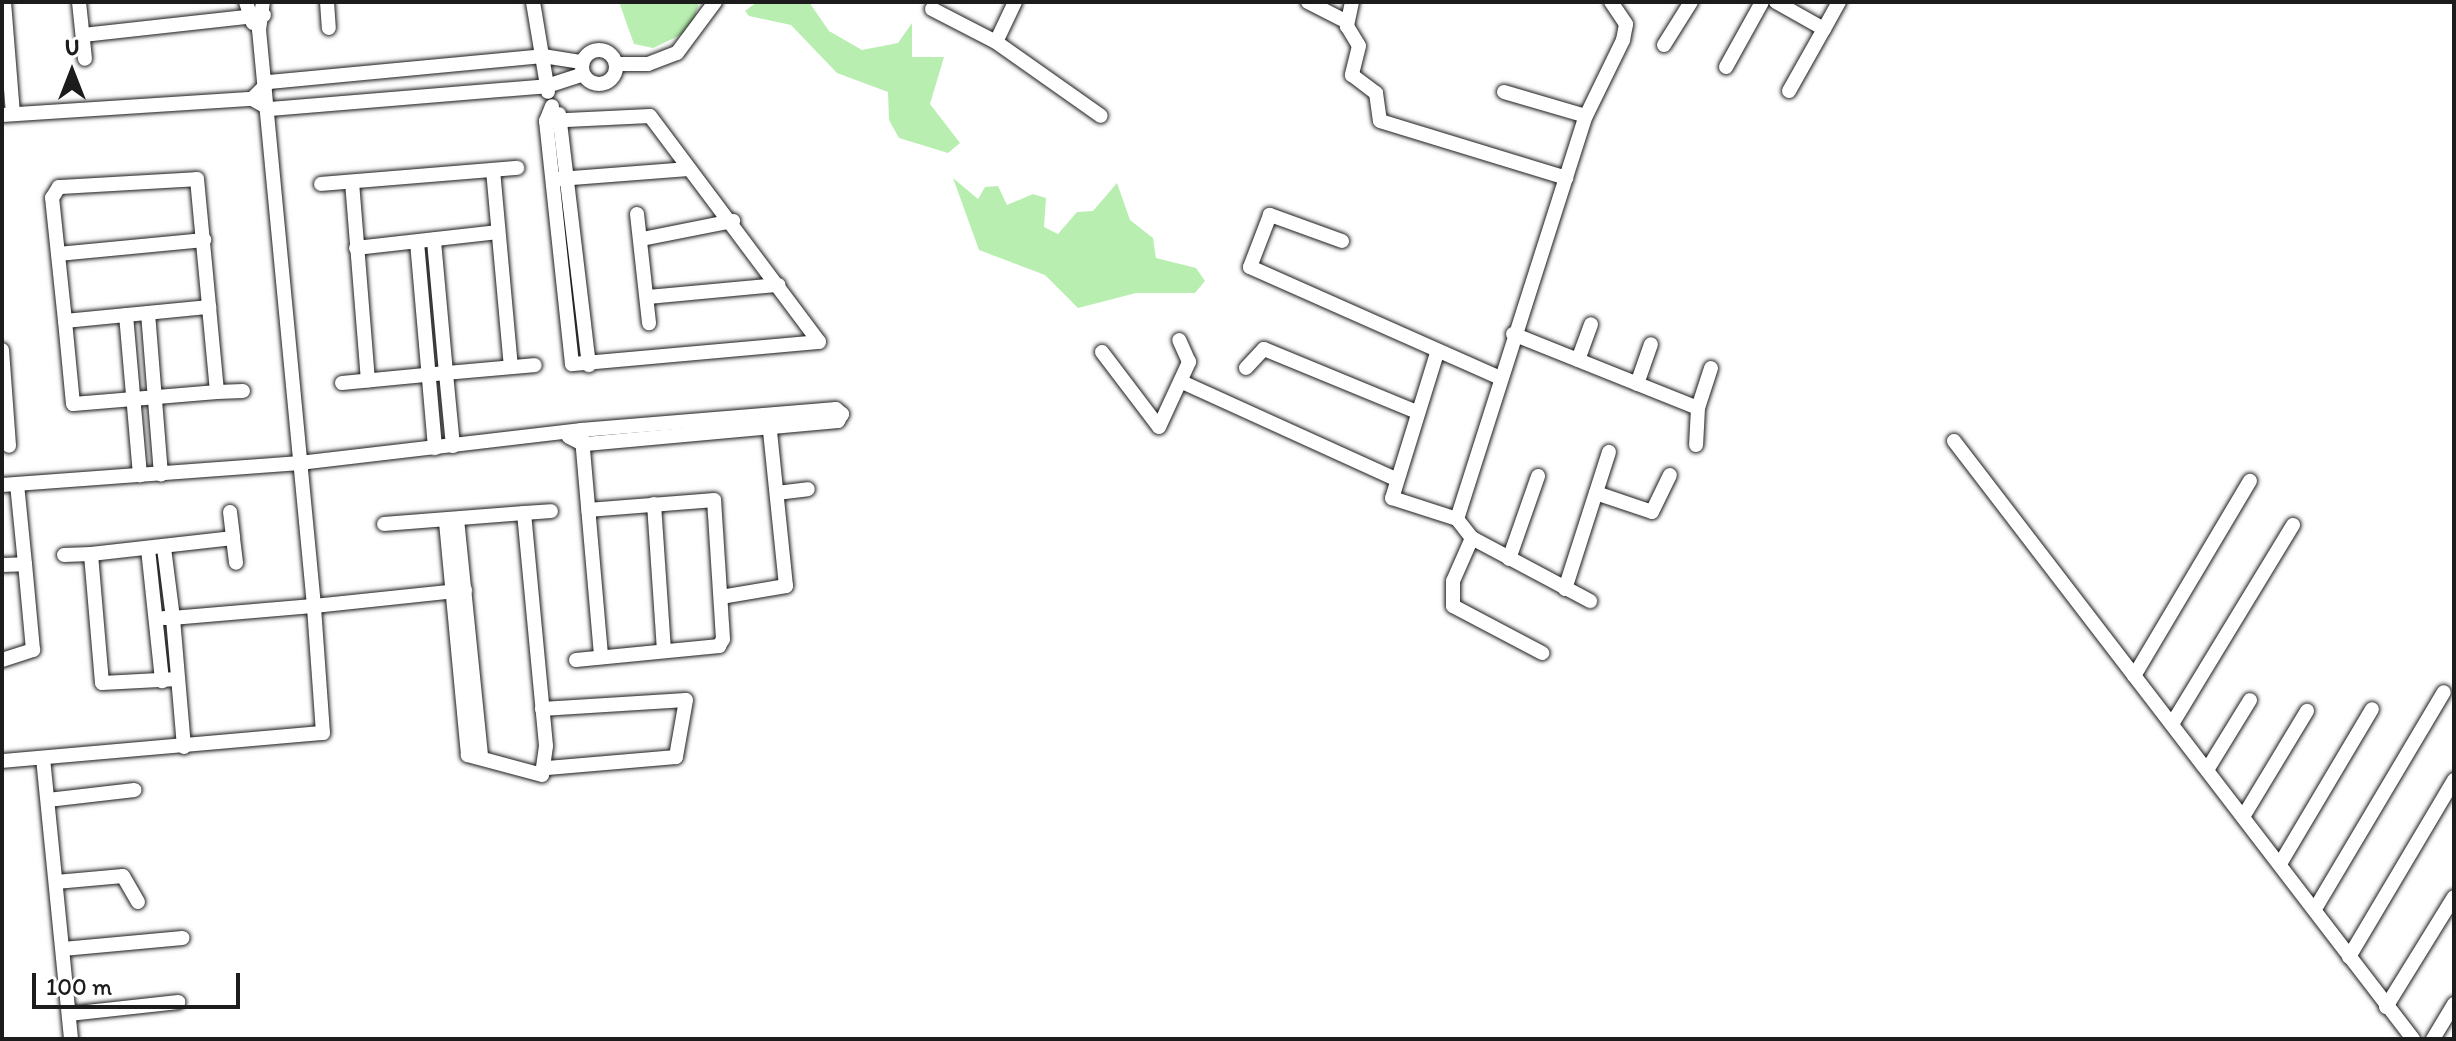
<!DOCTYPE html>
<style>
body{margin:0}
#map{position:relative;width:2456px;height:1041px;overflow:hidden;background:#fff;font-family:Itim,sans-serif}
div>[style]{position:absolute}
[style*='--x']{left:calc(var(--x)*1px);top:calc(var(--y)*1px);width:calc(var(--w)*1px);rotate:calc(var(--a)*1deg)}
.green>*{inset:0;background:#b8eeb0}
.roads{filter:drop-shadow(0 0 2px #1c1c1c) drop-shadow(0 0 2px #1c1c1c)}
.minor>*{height:14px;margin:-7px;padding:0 7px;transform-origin:7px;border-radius:7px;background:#fff}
.minor>.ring{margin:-7px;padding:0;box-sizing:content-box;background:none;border:14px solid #fff;border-radius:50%}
span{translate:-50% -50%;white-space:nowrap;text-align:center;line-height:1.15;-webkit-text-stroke:8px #fff;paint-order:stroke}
.frame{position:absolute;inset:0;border:4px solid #1c1c1c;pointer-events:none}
.north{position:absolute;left:32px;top:32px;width:80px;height:80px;-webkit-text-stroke:6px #fff;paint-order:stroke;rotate:0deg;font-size:22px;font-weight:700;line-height:32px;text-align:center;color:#1c1c1c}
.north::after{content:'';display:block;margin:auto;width:28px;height:36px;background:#1c1c1c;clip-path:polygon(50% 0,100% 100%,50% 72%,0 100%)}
.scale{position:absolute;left:32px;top:973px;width:208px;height:36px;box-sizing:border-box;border:4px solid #1c1c1c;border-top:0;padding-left:10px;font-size:24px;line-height:28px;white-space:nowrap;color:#1c1c1c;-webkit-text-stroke:6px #fff;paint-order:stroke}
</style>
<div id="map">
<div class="green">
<div style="clip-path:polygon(619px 2px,699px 2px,691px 30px,653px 48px,634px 44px)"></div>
<div style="clip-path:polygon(757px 2px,809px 2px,829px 31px,862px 50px,898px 43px,912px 23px,912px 57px,944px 57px,930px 104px,960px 143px,948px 153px,899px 138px,889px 120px,888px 92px,837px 73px,791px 25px,749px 16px,745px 11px)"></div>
<div style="clip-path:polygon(953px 178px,978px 199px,985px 187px,998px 186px,1007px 205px,1033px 194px,1046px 198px,1044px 227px,1058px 234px,1077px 212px,1093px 211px,1117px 183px,1130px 220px,1153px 238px,1156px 258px,1196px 268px,1205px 281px,1195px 293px,1136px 293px,1078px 308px,1045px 275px,979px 250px)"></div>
</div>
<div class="roads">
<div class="minor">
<div style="--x:4;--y:2;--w:112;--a:85.4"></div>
<div style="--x:79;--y:2;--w:57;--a:84"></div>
<div style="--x:246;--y:2;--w:22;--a:72"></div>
<div style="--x:327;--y:2;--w:26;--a:86"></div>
<div style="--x:533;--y:2;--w:91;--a:80.5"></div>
<div style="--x:1015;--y:2;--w:44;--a:115.4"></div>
<div style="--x:996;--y:42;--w:128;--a:35.2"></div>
<div style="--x:1308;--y:2;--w:44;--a:27.1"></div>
<div style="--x:1352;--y:2;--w:25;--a:102"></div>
<div style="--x:1347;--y:26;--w:23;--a:59"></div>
<div style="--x:1359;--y:46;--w:30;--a:104"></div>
<div style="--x:1352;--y:75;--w:30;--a:37"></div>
<div style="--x:1376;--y:93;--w:28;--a:82"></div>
<div style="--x:1380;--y:121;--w:195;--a:17"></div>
<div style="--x:1776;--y:2;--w:55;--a:29.4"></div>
<div style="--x:1824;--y:29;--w:31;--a:-61"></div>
<div style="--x:932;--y:9;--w:72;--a:27.3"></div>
<div style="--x:83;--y:35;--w:182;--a:-6.3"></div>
<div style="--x:1664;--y:45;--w:51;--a:-57.9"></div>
<div class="ring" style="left:582px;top:50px;width:20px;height:20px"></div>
<div style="--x:616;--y:64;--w:32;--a:0"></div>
<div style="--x:648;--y:64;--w:31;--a:-21"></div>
<div style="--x:677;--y:53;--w:64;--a:-53.3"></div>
<div style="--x:1726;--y:67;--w:74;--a:-61"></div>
<div style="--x:1789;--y:91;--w:71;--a:-60.6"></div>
<div style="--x:1504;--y:92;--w:85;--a:16.3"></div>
<div style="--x:252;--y:99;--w:24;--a:-45"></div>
<div style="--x:269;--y:82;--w:275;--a:-5.4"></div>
<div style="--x:543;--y:56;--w:39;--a:9"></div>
<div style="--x:559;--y:114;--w:253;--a:83.2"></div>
<div style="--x:2;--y:115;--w:251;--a:-3.7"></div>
<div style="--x:252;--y:99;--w:21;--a:29"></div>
<div style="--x:270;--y:109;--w:278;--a:-4.7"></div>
<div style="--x:547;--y:86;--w:38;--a:-18"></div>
<div style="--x:546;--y:121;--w:104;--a:-2.8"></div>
<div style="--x:650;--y:116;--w:282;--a:53.2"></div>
<div style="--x:819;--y:342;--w:248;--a:174.9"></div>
<div style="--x:572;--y:364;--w:244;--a:-96.1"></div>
<div style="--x:546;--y:121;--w:16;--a:-68"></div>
<div style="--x:493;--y:170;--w:197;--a:84.8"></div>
<div style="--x:559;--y:179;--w:130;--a:-4.4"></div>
<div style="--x:352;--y:182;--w:199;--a:85.4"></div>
<div style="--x:321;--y:184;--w:197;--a:-4.7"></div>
<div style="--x:637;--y:214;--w:110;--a:83.7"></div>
<div style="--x:642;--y:239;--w:93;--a:-11.2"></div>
<div style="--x:1342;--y:241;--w:77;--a:-160.1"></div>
<div style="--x:1270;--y:215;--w:56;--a:111"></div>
<div style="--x:1250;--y:267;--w:271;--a:23.9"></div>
<div style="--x:417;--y:242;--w:207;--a:85"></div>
<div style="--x:356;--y:248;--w:143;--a:-6.4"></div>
<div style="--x:58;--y:254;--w:147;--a:-5.5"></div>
<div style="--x:648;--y:297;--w:131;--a:-5.3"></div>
<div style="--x:209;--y:307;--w:85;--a:84.6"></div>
<div style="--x:217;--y:392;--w:144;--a:175.2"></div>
<div style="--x:73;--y:404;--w:83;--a:-95.5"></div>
<div style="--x:65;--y:321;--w:145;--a:-5.6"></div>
<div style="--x:148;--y:313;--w:162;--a:85.4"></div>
<div style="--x:126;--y:315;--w:161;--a:85"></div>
<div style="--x:65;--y:321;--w:124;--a:-96"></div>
<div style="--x:52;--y:198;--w:13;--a:-58"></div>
<div style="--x:59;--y:187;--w:138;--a:-3.3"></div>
<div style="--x:197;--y:179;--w:129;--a:84.6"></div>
<div style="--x:1513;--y:334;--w:199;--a:21.8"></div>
<div style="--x:1698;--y:408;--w:37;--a:93"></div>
<div style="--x:2;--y:350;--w:96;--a:85.8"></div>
<div style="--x:1102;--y:352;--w:94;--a:52.8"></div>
<div style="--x:1159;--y:427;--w:72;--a:-65.2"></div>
<div style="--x:1189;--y:362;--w:24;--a:-114"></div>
<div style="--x:1437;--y:353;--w:152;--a:107.2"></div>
<div style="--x:1392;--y:498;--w:68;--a:17.9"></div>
<div style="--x:1457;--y:519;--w:24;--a:52"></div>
<div style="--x:1472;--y:538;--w:134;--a:28.1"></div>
<div style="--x:1578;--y:360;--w:38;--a:-70"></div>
<div style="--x:1246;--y:368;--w:26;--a:-47"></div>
<div style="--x:1264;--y:349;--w:165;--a:22.4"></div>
<div style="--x:1182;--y:382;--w:233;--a:24.4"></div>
<div style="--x:342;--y:383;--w:104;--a:-5.5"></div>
<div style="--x:446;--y:373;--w:134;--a:-95.2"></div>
<div style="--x:1637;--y:384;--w:42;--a:-70.7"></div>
<div style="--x:217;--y:392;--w:26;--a:-2"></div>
<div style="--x:1698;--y:408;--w:42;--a:-72"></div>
<div style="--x:582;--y:438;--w:220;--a:85"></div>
<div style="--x:1954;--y:441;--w:754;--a:52.49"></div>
<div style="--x:453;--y:446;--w:73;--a:-95.5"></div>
<div style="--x:446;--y:373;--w:89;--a:-5.1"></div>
<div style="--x:2;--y:485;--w:299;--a:-4.2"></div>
<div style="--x:300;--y:463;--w:283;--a:-6.7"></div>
<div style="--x:581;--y:430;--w:256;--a:-4.7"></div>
<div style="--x:836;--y:409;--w:8;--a:40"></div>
<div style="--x:842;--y:414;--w:8;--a:120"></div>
<div style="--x:838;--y:421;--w:256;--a:174.8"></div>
<div style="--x:583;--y:444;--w:16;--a:-153"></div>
<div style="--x:777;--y:493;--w:31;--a:-7"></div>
<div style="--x:1596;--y:493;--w:59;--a:18.7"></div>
<div style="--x:1652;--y:512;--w:41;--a:-64.1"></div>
<div style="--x:654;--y:504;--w:147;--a:86.1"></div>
<div style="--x:230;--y:512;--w:26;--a:83"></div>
<div style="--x:524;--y:513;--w:27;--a:-4"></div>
<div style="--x:457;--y:519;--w:238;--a:84.2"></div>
<div style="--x:1457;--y:519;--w:423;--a:-72.3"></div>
<div style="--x:1586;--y:116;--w:85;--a:-64"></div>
<div style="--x:1623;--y:40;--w:16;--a:-79"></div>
<div style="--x:1626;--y:24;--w:27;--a:-124"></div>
<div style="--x:384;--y:524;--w:140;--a:-4.5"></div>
<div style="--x:524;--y:513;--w:234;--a:84.6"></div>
<div style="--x:546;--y:746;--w:29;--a:98"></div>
<div style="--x:542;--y:775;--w:77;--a:-164.9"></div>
<div style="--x:468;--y:755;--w:235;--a:-95.4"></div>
<div style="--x:1472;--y:538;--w:47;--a:113.8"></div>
<div style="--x:1453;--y:581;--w:25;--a:90"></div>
<div style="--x:1453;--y:606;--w:101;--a:27.8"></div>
<div style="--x:148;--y:549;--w:133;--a:83.9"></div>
<div style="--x:64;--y:555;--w:27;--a:-2"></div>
<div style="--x:1509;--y:559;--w:88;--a:-70.7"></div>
<div style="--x:2;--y:565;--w:23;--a:-2"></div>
<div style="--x:25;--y:564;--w:80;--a:-95.7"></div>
<div style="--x:1565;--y:589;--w:144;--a:-72.2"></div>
<div style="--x:721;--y:597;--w:66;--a:-9.6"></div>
<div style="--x:786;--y:586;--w:165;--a:-95.9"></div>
<div style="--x:164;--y:618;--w:9;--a:0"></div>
<div style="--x:173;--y:618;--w:71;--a:-97.3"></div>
<div style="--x:2;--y:660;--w:33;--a:-18"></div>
<div style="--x:33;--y:650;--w:86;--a:-95.3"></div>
<div style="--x:576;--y:660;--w:144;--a:-5.6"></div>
<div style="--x:719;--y:646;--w:8;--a:-60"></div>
<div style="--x:723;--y:639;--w:139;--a:-93.7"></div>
<div style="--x:714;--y:500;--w:126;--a:175.5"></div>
<div style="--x:2134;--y:676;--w:227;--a:-59.3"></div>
<div style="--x:178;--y:679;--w:76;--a:177"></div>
<div style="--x:102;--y:683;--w:129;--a:-94.9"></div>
<div style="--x:91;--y:554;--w:143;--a:-6.4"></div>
<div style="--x:233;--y:538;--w:25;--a:83"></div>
<div style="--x:542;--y:709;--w:144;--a:-3.6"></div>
<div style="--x:686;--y:700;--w:58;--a:100"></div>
<div style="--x:676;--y:757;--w:129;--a:175.1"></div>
<div style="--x:2172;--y:724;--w:233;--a:-58.7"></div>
<div style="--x:184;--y:747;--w:129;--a:-94.9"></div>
<div style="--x:173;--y:618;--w:142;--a:-4.9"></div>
<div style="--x:314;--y:606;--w:579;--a:-95.45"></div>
<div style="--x:259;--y:30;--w:28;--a:-82"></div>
<div style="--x:43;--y:758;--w:282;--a:84.3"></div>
<div style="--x:2;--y:761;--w:322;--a:-5"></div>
<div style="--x:323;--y:733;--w:127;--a:-94.1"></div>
<div style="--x:314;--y:606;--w:152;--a:-6"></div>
<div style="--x:2207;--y:770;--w:82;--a:-58.4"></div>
<div style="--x:48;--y:800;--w:87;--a:-6.6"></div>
<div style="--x:2243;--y:817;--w:124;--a:-58.9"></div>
<div style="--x:2280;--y:864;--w:180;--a:-59.3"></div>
<div style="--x:56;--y:882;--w:67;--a:-5.1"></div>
<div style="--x:123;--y:876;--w:30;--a:60"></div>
<div style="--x:2315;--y:909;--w:252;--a:-59.3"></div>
<div style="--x:63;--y:949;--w:120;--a:-5.3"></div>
<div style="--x:2349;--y:957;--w:206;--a:-59.3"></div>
<div style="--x:2386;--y:1007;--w:129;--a:-58.3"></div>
<div style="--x:69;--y:1014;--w:110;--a:-6.3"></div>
<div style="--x:2433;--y:1039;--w:41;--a:-59"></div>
</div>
</div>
<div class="frame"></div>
<div class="north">U</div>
<div class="scale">100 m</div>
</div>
